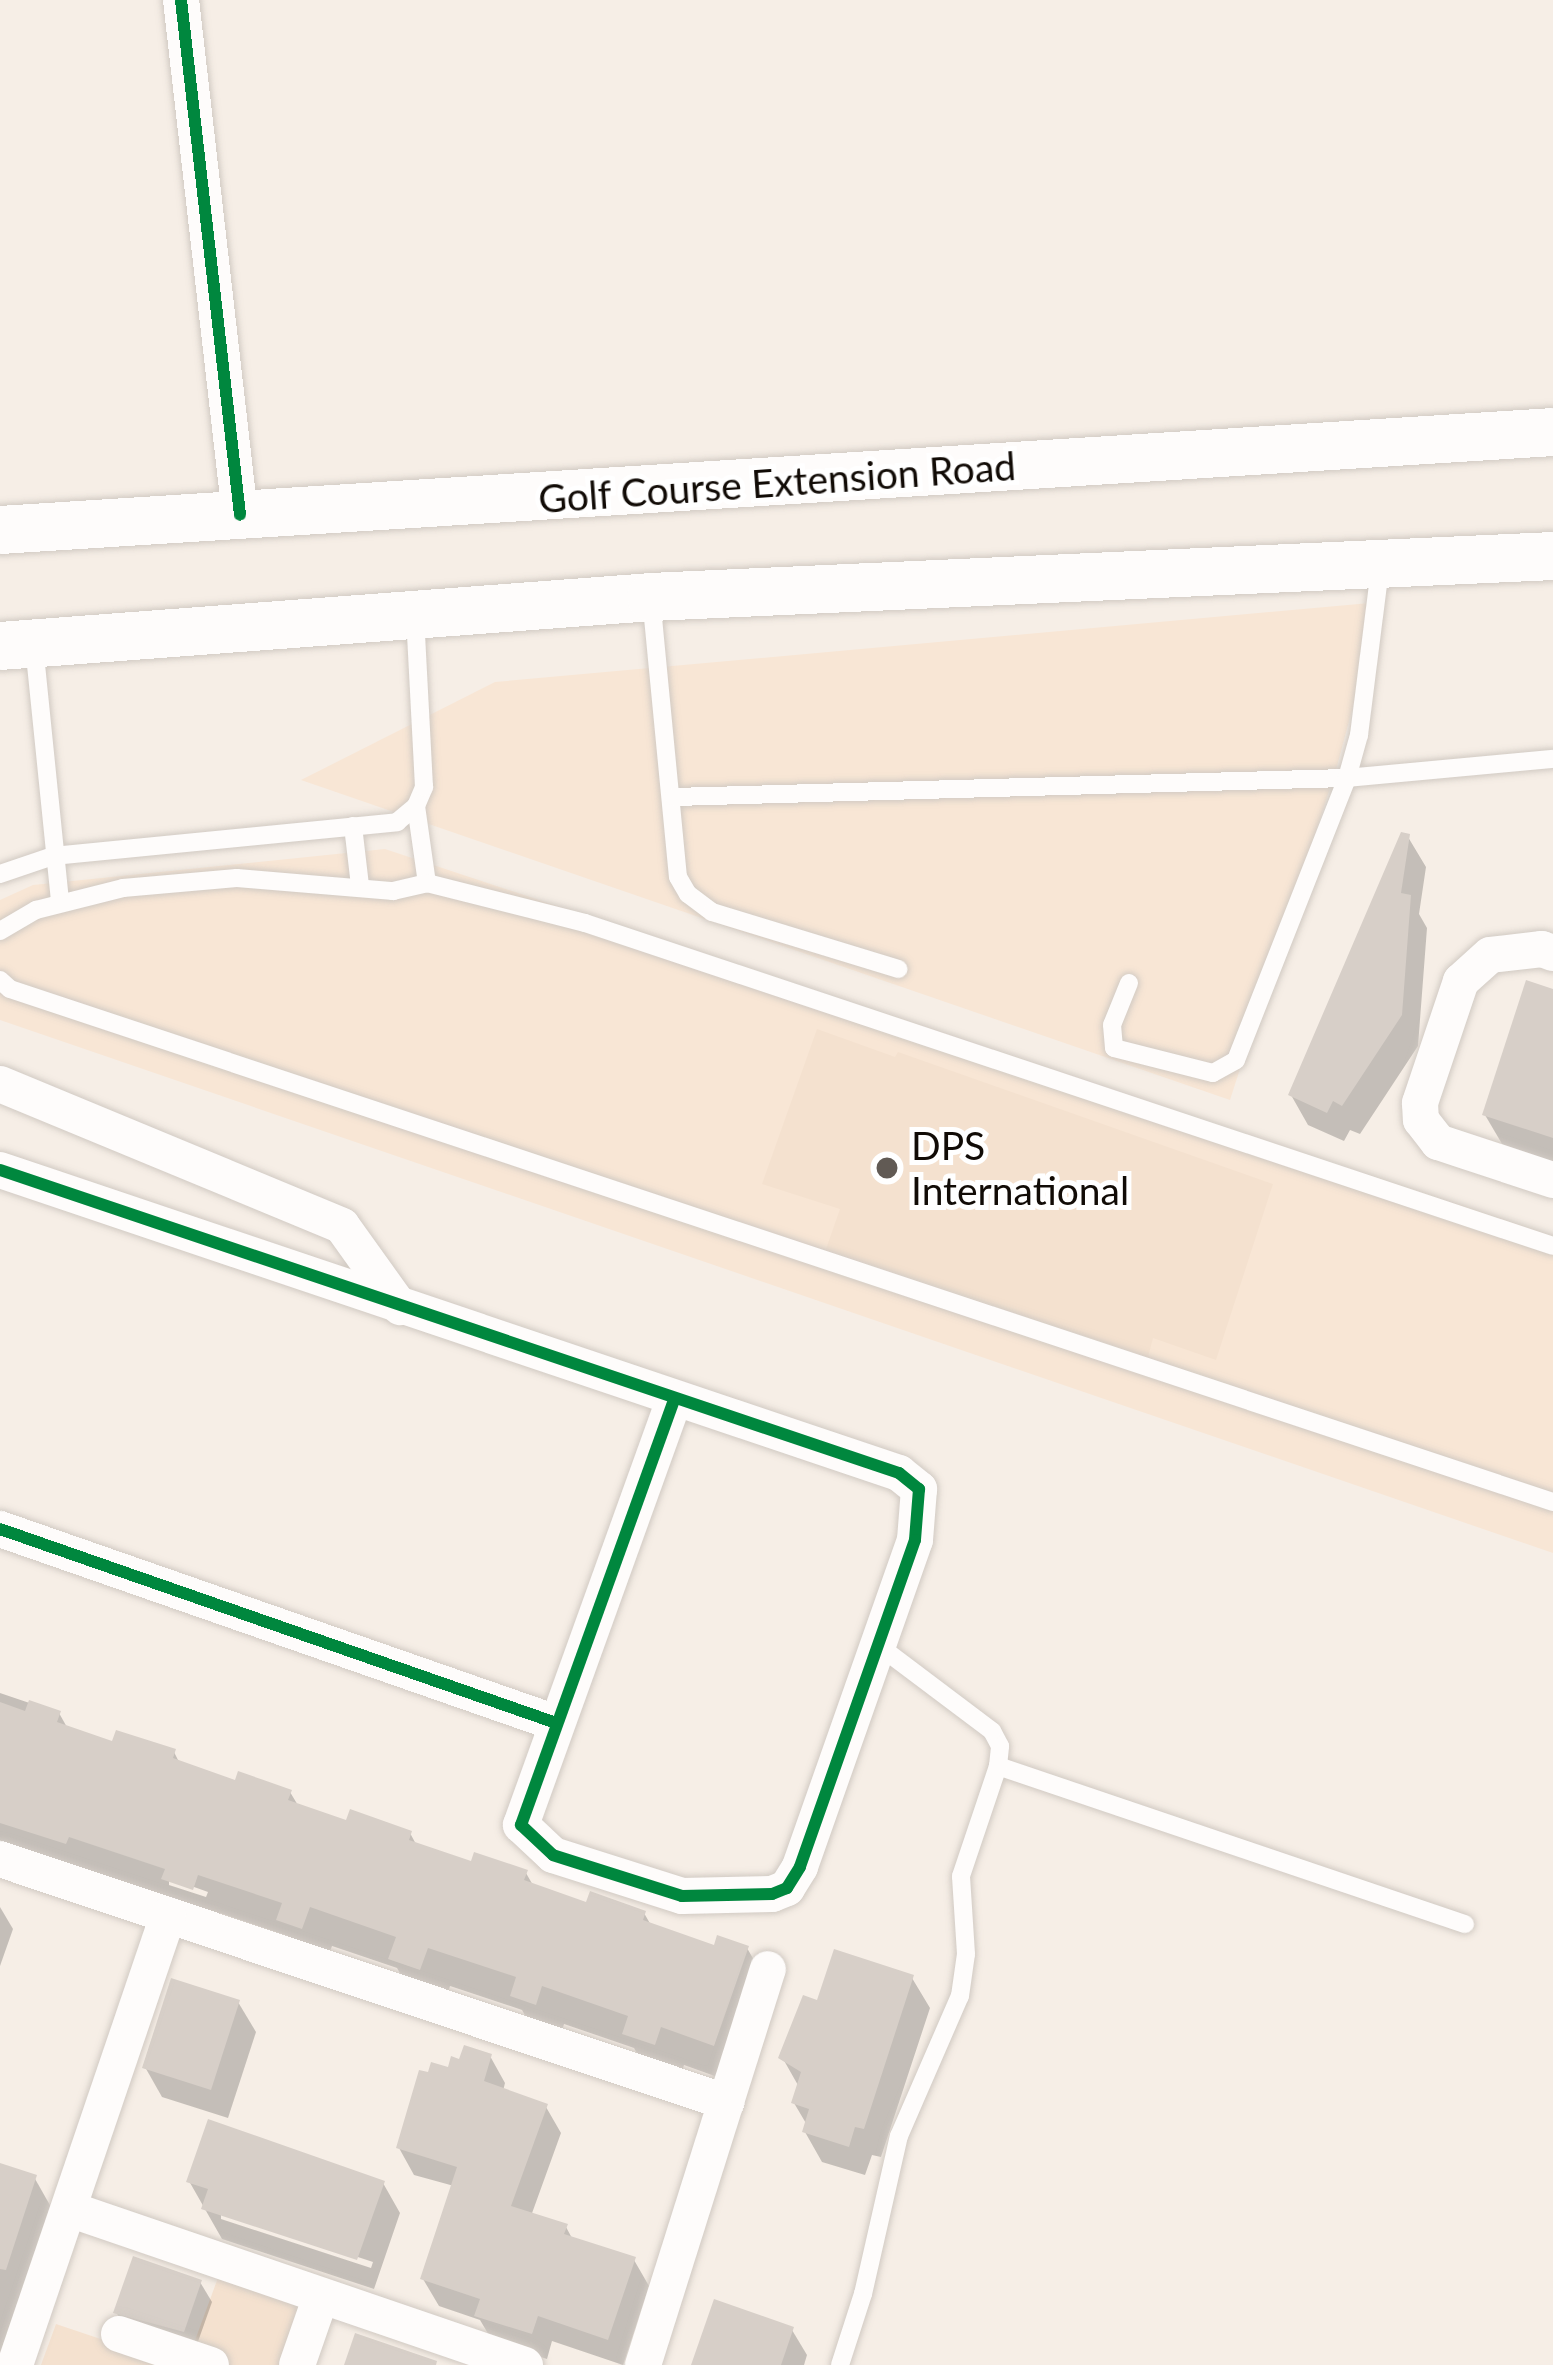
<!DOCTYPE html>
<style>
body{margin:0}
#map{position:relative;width:1553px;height:2365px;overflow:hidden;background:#f6eee6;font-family:Lato,sans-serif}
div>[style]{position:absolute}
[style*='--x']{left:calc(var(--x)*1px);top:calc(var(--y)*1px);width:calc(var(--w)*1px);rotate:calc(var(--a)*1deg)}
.built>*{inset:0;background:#f8e6d5}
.green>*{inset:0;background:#f4e1cf}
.shadow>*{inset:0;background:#0003}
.building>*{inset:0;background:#d7cfc8}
.roads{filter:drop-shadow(0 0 3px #d1cac3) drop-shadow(0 0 3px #d1cac3)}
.service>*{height:18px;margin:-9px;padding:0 9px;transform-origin:9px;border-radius:9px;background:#fefcfb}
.minor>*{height:36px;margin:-18px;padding:0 18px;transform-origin:18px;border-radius:18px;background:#fefcfb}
.secondary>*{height:48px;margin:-24px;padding:0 24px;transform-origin:24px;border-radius:24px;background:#fefcfb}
.cycleway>*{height:12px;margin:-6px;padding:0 6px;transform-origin:6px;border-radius:6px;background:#00873e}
.dots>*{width:33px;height:33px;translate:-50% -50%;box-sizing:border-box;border:6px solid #fff;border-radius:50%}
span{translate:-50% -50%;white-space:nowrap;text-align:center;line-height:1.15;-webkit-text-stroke:10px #fff;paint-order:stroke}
.street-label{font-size:39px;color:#110b06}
.poi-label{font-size:39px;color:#110b06}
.left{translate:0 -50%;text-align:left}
</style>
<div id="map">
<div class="built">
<div style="clip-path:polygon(1381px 602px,1337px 766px,1230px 1100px,301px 780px,495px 682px)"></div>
<div style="clip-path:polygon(385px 849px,1553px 1236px,1553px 1553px,0 1020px,0 900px,33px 885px)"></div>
</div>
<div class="green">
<div style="clip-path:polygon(817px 1029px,895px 1057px,898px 1052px,1273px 1184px,1216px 1360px,1153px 1338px,1148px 1357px,826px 1249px,840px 1209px,762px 1184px)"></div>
<div style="clip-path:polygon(219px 2275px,304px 2305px,284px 2365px,186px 2365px)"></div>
<div style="clip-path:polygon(56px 2324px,178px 2365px,41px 2365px)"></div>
</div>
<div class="shadow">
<div style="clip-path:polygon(1408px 837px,1426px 867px,1419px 914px,1427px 928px,1418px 1046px,1360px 1134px,1350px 1130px,1344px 1141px,1308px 1125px,1291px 1095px)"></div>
<div style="clip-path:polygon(1553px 992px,1553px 1185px,1518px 1171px,1485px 1115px)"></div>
<div style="clip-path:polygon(evenodd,0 1693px,59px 1713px,68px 1729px,114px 1745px,174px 1752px,180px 1764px,237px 1783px,290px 1792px,299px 1807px,348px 1824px,410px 1833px,417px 1846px,473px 1865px,526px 1873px,534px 1887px,588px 1905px,644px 1913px,652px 1927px,715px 1949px,747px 1948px,770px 1988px,737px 2084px,684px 2065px,678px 2083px,648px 2073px,634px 2048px,564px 2024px,558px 2043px,536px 2035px,522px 2010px,450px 1986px,443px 2008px,414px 1998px,397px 1968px,332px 1946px,324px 1967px,302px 1960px,288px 1936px,220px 1913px,215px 1928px,0 1850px,0 1693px,169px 1878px,208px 1892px,206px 1897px,169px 1885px,169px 1878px)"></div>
<div style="clip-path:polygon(0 1907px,13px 1929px,0 1966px)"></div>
<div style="clip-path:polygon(912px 1978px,930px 2008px,881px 2157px,872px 2155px,865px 2175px,822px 2162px,805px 2132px,807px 2125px,794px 2103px,799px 2087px,782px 2057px)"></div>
<div style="clip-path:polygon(238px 2002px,256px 2032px,228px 2118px,162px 2097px,145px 2067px)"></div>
<div style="clip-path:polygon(490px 2056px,505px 2083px,503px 2091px,546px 2107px,561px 2133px,531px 2216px,566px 2227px,573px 2240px,634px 2260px,649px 2286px,623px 2365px,552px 2341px,547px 2359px,493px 2342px,480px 2320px,439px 2306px,423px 2279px,454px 2186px,414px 2175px,399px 2148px,450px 2071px)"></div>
<div style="clip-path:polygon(0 2166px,34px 2177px,51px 2207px,0 2357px)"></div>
<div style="clip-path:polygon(evenodd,189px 2181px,383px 2183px,400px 2213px,374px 2289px,222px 2239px,189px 2181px,221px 2212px,373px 2262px,371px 2268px,221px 2219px,221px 2212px)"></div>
<div style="clip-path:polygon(200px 2282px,212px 2302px,195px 2350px,128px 2332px,116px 2312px)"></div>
<div style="clip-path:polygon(792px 2330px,807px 2355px,804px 2365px,692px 2365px)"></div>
</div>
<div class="building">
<div style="clip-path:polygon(1401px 832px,1410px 834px,1401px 893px,1411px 895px,1402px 1015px,1342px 1106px,1333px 1101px,1327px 1113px,1288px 1095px)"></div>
<div style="clip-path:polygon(1526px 980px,1553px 989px,1553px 1138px,1482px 1115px)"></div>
<div style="clip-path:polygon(29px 1700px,61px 1711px,57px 1722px,112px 1741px,116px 1730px,176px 1749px,173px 1758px,235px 1780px,238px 1771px,292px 1790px,288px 1800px,346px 1820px,350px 1809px,412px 1831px,409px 1840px,471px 1861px,474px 1852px,528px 1870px,524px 1880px,586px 1902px,590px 1891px,646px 1911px,643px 1920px,714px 1945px,717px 1935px,749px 1946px,714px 2046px,661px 2027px,655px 2045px,622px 2034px,628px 2016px,542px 1986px,536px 2005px,510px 1996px,516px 1977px,428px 1948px,420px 1970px,388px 1959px,396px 1937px,310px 1907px,302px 1929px,276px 1920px,282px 1903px,198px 1875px,193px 1890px,161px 1879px,165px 1869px,69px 1837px,66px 1844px,0 1823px,0 1702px,25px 1711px)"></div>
<div style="clip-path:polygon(834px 1949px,914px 1975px,864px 2129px,855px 2127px,849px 2147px,802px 2132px,809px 2109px,791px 2103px,801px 2072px,778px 2058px,803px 1995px,817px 2000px)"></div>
<div style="clip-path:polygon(171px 1978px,240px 2000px,211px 2090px,142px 2068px)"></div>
<div style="clip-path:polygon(464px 2045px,492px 2054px,484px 2081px,548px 2104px,511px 2206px,568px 2224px,564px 2234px,636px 2257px,608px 2340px,538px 2316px,532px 2334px,474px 2316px,480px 2299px,420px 2279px,457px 2167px,396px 2148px,419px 2070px,428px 2072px,431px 2062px,448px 2067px,451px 2056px,459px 2059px)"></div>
<div style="clip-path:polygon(208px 2119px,385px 2181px,357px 2260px,201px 2209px,208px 2189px,186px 2182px)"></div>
<div style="clip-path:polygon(0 2163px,37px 2175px,6px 2270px,0 2269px)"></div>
<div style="clip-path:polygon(133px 2256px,202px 2280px,184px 2332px,113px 2313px)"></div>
<div style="clip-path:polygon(714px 2299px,794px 2327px,781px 2365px,691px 2365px)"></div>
<div style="clip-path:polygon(355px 2333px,437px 2361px,436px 2365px,344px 2365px)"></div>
</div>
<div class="roads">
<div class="service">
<div style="--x:651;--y:597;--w:281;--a:84.5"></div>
<div style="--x:678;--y:877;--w:20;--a:60"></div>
<div style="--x:688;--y:894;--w:30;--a:37"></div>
<div style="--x:712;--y:912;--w:195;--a:17"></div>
<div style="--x:34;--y:645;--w:258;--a:84.2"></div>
<div style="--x:674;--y:797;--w:673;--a:-1.62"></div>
<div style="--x:1347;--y:778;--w:207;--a:-5.3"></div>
<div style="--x:416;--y:806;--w:78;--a:81.9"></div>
<div style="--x:353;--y:826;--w:60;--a:83.3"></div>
<div style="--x:0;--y:874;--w:56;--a:-18.8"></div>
<div style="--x:53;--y:856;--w:346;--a:-5.6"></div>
<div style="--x:397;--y:822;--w:25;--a:-40"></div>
<div style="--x:416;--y:806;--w:21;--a:-67"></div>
<div style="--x:424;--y:787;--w:172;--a:-93"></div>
<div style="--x:0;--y:931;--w:42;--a:-30.3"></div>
<div style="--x:36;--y:910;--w:90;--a:-14.2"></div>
<div style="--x:123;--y:888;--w:114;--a:-5"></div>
<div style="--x:237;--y:878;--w:157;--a:4.8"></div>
<div style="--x:393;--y:891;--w:35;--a:-13"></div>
<div style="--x:427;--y:883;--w:163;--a:14.2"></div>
<div style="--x:585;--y:923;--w:1020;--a:18.45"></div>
<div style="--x:0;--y:980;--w:13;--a:42"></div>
<div style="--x:10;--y:989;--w:1626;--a:18.39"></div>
<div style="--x:1129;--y:983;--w:45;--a:112"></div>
<div style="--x:1112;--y:1025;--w:23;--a:85"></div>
<div style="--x:1114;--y:1048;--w:102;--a:14.2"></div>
<div style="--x:1213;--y:1073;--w:26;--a:-29"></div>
<div style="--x:1236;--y:1060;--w:303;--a:-68.5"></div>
<div style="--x:1347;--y:778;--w:45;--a:-74.4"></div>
<div style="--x:1359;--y:735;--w:167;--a:-82.8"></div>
<div style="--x:998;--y:1766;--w:493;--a:18.7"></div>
<div style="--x:840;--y:2365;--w:75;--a:-72.1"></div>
<div style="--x:863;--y:2294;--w:162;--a:-77.2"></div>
<div style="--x:899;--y:2136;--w:153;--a:-66.5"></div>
<div style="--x:960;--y:1996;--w:42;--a:-81.9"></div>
<div style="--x:966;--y:1954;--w:78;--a:-93.7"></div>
<div style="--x:961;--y:1876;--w:116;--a:-71.4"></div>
<div style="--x:998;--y:1766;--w:20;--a:-84"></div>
<div style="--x:1000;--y:1746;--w:17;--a:-118"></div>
<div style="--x:992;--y:1731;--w:141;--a:-143"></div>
</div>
<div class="minor">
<div style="--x:181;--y:0;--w:518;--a:83.46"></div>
<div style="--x:1553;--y:953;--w:12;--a:-160"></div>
<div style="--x:1542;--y:949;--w:52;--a:173.4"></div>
<div style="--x:1490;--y:955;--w:39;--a:138"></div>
<div style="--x:1461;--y:981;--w:129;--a:108.6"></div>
<div style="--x:1420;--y:1103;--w:17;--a:87"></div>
<div style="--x:1421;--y:1120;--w:28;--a:52"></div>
<div style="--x:1438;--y:1142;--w:121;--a:18.3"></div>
<div style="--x:0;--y:1084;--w:370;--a:22.5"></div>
<div style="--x:342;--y:1226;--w:100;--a:54.4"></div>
<div style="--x:0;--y:1170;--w:949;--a:18.63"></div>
<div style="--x:899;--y:1473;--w:26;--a:39"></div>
<div style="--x:919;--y:1489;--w:51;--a:94.5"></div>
<div style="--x:915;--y:1540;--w:347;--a:109.4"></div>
<div style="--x:800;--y:1867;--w:25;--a:122"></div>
<div style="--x:787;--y:1888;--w:16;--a:158"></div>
<div style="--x:772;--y:1894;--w:90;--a:178.7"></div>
<div style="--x:682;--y:1896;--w:135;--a:-162.4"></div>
<div style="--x:553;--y:1855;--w:44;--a:-136.8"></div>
<div style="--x:521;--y:1825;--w:453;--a:-70.2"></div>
<div style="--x:0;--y:1529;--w:589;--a:19.23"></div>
<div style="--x:0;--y:1859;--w:766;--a:18.51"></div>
<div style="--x:69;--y:2209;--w:482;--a:18.9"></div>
<div style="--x:119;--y:2334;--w:97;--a:18.6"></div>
<div style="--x:15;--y:2365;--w:475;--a:-71.2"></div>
<div style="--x:297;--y:2365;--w:73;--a:-70.8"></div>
<div style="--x:643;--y:2365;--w:415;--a:-72.5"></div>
</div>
<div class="secondary">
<div style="--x:0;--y:530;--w:1556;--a:-3.61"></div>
<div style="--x:0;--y:646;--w:653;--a:-4.3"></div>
<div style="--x:651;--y:597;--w:903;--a:-2.6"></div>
</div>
</div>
<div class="cycleway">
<div style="--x:181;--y:0;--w:518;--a:83.46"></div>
<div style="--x:0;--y:1170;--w:949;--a:18.63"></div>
<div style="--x:899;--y:1473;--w:26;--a:39"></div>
<div style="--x:919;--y:1489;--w:51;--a:94.5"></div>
<div style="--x:915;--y:1540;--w:347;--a:109.4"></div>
<div style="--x:800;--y:1867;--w:25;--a:122"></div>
<div style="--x:787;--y:1888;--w:16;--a:158"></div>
<div style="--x:772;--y:1894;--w:90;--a:178.7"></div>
<div style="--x:682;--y:1896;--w:135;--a:-162.4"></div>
<div style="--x:553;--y:1855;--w:44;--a:-136.8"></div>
<div style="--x:521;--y:1825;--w:453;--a:-70.2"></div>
<div style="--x:0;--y:1529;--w:589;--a:19.23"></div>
</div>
<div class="dots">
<div style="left:887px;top:1168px;background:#615a54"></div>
</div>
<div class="street-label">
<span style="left:777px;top:482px;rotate:-4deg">Golf Course Extension Road</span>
</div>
<div class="poi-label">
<span class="left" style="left:911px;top:1168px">DPS<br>International</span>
</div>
</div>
